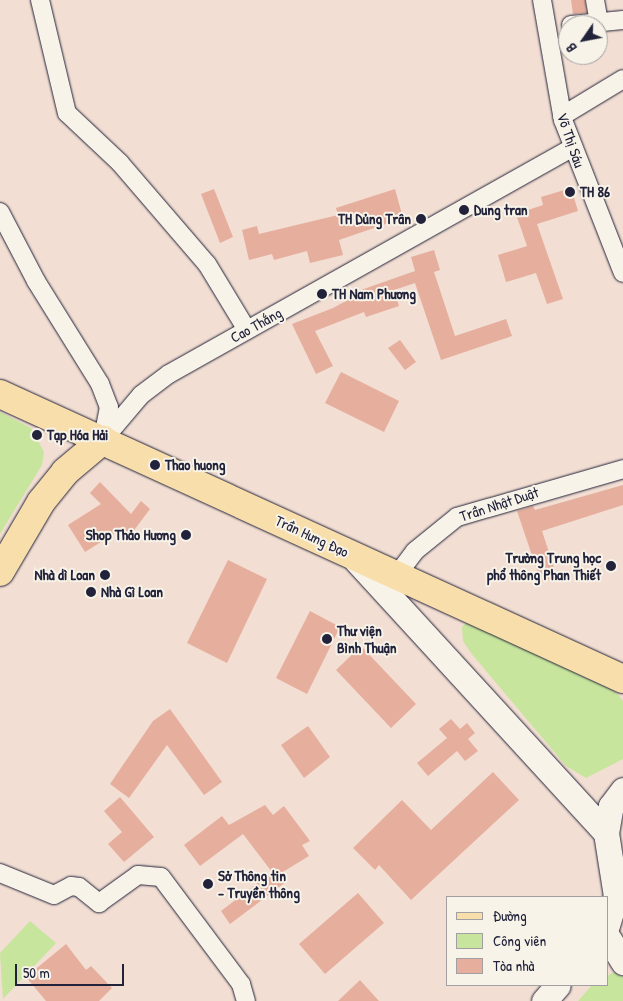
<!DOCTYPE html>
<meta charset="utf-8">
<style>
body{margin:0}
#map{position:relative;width:623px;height:1001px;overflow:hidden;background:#f2ded2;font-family:"Patrick Hand",sans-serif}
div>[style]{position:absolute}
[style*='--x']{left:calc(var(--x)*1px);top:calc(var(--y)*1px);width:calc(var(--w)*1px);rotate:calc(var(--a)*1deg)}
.green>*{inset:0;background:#c7e59c}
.building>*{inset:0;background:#e6ae9d}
.roads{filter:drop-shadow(0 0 1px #22223b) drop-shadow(0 0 1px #22223b)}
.street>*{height:18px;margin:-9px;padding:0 9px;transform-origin:9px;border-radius:9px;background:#f7f3e8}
.secondary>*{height:25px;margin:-12.5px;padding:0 12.5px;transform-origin:12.5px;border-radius:12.5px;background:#f7f3e8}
.primary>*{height:28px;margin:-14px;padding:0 14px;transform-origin:14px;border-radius:14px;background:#f8deab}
.dots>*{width:14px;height:14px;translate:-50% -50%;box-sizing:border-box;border:2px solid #f7f3e8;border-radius:50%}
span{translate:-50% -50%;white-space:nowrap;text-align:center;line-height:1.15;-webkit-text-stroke:4px #f7f3e8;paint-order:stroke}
.street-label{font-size:15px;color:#22223b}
.poi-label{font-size:15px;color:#22223b;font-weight:700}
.left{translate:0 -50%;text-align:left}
.right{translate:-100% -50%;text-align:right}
.legend{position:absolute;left:446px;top:896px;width:162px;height:90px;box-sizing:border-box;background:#f7f3e8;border:1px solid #a29fa3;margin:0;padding:6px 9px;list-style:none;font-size:15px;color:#22223b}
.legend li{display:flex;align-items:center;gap:10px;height:25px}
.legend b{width:25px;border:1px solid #a29fa3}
.north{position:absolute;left:558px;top:15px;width:50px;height:50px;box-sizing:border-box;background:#f7f3e8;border:1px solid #a29fa3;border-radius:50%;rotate:237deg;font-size:14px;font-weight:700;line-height:20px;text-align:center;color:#22223b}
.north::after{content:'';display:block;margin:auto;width:18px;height:22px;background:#22223b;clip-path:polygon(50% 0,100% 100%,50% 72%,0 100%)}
.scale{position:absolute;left:15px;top:964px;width:109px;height:22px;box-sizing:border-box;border:2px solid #22223b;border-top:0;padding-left:6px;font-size:15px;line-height:18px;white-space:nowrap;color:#22223b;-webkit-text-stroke:4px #f7f3e8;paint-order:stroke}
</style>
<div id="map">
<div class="green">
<div style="clip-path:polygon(0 412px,31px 428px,44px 452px,42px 465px,0 534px)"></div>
<div style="clip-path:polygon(469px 620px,616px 692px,623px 701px,623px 759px,586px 778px,566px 766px,471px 653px,463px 641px,462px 627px)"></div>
<div style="clip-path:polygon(30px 921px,56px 943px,3px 999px,0 953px)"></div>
<div style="clip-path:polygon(614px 972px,623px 977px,623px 1001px,578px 1001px,592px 985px,607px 985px,607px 976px)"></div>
</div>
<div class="building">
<div style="clip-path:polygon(571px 0,585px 0,587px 13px,573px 14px)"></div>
<div style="clip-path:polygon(571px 188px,578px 211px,537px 224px,563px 299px,547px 304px,536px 273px,506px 282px,498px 255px,527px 246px,516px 214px,543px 205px,541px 197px)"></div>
<div style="clip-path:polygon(214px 189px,233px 237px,220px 243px,201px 194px)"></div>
<div style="clip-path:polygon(395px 189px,403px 218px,339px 240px,343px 255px,310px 263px,307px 251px,274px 260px,272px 254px,249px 260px,242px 230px,257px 226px,259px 234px,338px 215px,336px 208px)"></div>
<div style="clip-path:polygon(434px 250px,440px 270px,434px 272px,455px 336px,506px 319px,512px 336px,441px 360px,415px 283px,394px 290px,399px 306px,366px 317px,364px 312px,315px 331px,333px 366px,316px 374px,292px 324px,333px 308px,359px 294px,358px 291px,415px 271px,411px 257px)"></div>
<div style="clip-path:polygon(400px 340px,416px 362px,405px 370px,388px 348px)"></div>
<div style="clip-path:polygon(341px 372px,399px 401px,384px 432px,325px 403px)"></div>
<div style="clip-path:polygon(100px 482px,131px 514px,141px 501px,150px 509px,129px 537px,120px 530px,85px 552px,68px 525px,101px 504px,90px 493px)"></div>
<div style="clip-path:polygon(623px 485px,623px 505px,542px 531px,557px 577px,541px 582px,517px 511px,533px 506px,535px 510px)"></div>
<div style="clip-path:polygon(228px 560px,267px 579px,227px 663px,187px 643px)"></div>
<div style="clip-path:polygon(310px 611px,340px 627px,307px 694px,276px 678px)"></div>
<div style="clip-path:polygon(361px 646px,416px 704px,391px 728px,336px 670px)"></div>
<div style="clip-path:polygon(170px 709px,222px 782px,204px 795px,167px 745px,129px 798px,110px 784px,153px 721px)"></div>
<div style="clip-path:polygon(451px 719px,460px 729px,467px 723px,475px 733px,468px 739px,478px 751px,465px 761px,457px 751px,428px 776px,417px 763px,447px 738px,439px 729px)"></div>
<div style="clip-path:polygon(308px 726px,330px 757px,304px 778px,281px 745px)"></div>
<div style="clip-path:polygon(493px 772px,519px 800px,411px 900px,379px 865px,375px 870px,353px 848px,402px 800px,431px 830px)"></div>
<div style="clip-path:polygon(120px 797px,154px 837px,124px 862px,108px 844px,122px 832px,104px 811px)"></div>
<div style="clip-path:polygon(265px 805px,273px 815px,284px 806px,310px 841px,302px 845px,309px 856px,281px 873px,287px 881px,230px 924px,221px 911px,272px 872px,243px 834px,200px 866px,184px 845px,222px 816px,229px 825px)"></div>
<div style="clip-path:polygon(358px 893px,384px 923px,325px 974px,299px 944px)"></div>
<div style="clip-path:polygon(66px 944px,86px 970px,91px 966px,112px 988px,99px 1001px,46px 1001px,26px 977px)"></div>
<div style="clip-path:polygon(360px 980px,379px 1001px,338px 1001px)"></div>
</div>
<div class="roads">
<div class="street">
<div style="--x:40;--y:0;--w:116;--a:76.6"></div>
<div style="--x:67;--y:113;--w:73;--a:43.3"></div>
<div style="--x:120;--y:163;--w:133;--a:49.3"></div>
<div style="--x:207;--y:264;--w:77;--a:58.8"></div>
<div style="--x:542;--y:0;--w:122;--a:80.1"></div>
<div style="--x:563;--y:120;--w:164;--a:68.6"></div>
<div style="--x:595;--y:0;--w:22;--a:80"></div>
<div style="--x:571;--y:25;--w:52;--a:-5.5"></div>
<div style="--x:562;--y:116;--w:71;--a:-31.2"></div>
<div style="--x:0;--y:212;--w:78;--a:62.4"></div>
<div style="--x:36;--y:281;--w:121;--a:58.1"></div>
<div style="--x:100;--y:384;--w:25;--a:69"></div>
<div style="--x:109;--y:407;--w:33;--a:101"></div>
<div style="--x:103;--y:440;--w:59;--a:-49.8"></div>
<div style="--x:141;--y:395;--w:35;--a:-37"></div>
<div style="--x:169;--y:374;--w:463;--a:-29.3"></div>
<div style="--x:397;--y:575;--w:30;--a:-53"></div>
<div style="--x:415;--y:551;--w:54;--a:-39"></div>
<div style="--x:457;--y:517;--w:173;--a:-16.1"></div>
<div style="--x:0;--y:873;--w:58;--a:22.2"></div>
<div style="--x:54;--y:895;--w:19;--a:-28"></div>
<div style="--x:71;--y:886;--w:8;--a:7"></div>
<div style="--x:79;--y:887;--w:26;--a:39"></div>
<div style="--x:99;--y:903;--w:48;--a:-35.7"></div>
<div style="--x:138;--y:875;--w:23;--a:5"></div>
<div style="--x:161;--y:877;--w:134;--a:53.2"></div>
<div style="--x:241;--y:984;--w:18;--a:74"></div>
</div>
<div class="secondary">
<div style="--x:356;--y:560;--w:370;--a:47.5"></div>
<div style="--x:607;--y:925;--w:30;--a:-73"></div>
<div style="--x:616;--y:896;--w:64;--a:-99"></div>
<div style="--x:606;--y:833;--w:27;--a:-80"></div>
<div style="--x:611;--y:806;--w:20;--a:-53"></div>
<div style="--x:607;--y:936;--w:31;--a:58"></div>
<div style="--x:544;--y:1001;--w:21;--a:-49"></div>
</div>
<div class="primary">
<div style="--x:0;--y:394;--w:685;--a:24.58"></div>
<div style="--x:0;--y:572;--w:81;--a:-59.6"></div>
<div style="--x:41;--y:502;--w:38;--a:-51"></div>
<div style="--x:65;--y:472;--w:50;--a:-40.1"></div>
</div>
</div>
<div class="dots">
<div style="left:570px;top:192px;background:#22223b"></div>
<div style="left:464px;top:210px;background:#22223b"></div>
<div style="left:421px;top:219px;background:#22223b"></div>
<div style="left:322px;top:294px;background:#22223b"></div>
<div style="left:37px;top:435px;background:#22223b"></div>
<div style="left:155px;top:465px;background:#22223b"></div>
<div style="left:186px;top:535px;background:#22223b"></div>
<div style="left:611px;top:566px;background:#22223b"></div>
<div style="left:105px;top:575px;background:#22223b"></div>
<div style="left:91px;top:592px;background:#22223b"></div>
<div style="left:327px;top:639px;background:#22223b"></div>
<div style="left:208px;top:884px;background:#22223b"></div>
</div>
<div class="street-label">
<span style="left:571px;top:140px;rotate:71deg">Võ Thị Sáu</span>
<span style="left:256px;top:325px;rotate:-29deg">Cao Thắng</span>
<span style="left:499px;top:504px;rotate:-18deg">Trần Nhật Duật</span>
<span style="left:312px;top:536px;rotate:25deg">Trần Hưng Đạo</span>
</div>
<div class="poi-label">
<span class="left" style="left:580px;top:192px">TH 86</span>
<span class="left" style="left:474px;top:210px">Dung tran</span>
<span class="right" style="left:411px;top:219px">TH Dủng Trân</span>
<span class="left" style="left:332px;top:294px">TH Nam Phương</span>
<span class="left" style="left:47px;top:435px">Tạp Hóa Hải</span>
<span class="left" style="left:165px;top:465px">Thao huong</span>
<span class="right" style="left:176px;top:535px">Shop Thảo Hương</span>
<span class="right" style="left:601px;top:566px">Trường Trung học<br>phổ thông Phan Thiết</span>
<span class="right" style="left:95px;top:575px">Nhà dì Loan</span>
<span class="left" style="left:101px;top:592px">Nhà Gì Loan</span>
<span class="left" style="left:337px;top:639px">Thư viện<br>Bình Thuận</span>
<span class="left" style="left:218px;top:884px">Sở Thông tin<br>- Truyền thông</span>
</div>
<ul class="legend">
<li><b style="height:6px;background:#f8deab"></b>Đường</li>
<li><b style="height:14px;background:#c7e59c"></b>Công viên</li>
<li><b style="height:14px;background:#e6ae9d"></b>Tòa nhà</li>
</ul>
<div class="north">B</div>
<div class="scale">50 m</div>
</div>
